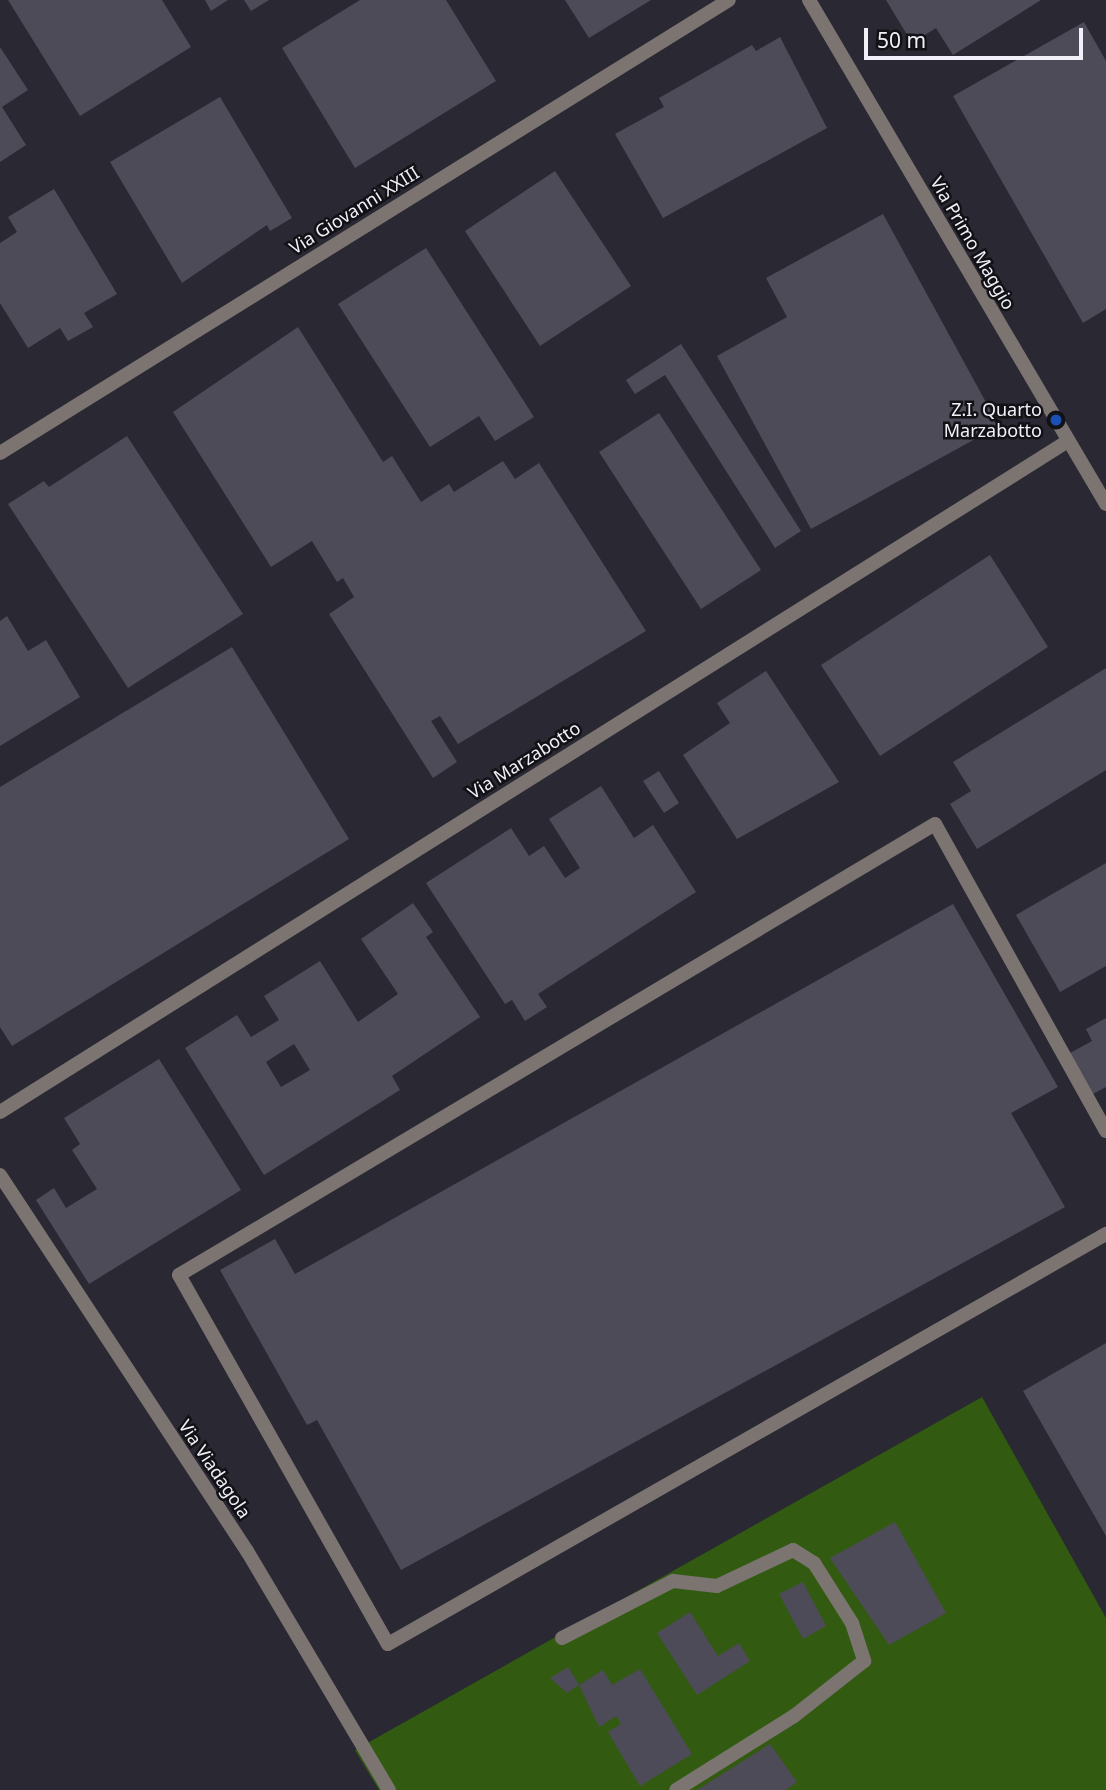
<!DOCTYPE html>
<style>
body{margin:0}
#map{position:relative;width:1106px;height:1790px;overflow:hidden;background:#292833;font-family:"Noto Sans",sans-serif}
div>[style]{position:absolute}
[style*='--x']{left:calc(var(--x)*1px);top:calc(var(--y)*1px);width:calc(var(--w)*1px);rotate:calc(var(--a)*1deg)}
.green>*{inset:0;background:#325b11}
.building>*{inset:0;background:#4d4b58}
.lane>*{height:14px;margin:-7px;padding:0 7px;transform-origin:7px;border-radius:7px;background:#7b7471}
.street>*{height:14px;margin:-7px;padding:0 7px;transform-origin:7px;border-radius:7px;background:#7b7471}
.dots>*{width:19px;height:19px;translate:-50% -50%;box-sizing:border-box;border:4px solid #121116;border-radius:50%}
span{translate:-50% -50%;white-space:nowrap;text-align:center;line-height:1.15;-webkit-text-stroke:5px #121116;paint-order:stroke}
.street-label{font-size:18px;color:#f1f0f8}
.poi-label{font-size:18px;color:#f1f0f8}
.right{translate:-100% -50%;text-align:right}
.scale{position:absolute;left:864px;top:28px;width:219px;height:32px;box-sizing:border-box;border:4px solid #f1f0f8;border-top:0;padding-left:9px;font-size:21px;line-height:24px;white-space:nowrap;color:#f1f0f8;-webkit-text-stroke:5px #121116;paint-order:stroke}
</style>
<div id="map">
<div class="green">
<div style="clip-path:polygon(982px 1397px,1106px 1618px,1106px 1790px,379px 1790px,355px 1750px)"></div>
</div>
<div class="building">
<div style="clip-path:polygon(8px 0,162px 0,191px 47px,80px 116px)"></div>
<div style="clip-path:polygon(205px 0,228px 0,211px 11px)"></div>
<div style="clip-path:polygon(244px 0,269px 0,251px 11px)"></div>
<div style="clip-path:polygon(360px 0,446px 0,496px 81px,355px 168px,282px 48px)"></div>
<div style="clip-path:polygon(565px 0,651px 0,589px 38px)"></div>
<div style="clip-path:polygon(886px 0,1041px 0,953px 55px,936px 28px,912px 43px)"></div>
<div style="clip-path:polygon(1084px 22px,1106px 61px,1106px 309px,1083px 323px,953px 96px)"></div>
<div style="clip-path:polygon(780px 37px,827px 128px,663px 218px,615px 134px,664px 107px,659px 98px,752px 45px,756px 51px)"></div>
<div style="clip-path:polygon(0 47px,28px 90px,2px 107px,26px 145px,0 162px)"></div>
<div style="clip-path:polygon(220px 97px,292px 218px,270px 231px,267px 225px,182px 283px,110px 162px)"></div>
<div style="clip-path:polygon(555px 171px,631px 286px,540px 346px,465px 231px)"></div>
<div style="clip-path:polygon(54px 189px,117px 294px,84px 313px,93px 327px,68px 341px,60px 328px,28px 348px,0 303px,0 243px,17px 232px,8px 217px)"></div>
<div style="clip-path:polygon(883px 214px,999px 426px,811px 529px,717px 356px,787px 317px,766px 278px)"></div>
<div style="clip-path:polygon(426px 248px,534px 417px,495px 441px,479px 416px,430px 447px,338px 304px)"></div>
<div style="clip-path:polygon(298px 327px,383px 462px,392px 456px,421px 502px,449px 484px,454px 492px,503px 461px,515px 479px,539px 463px,646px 631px,458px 744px,440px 716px,431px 721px,457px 762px,433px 778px,329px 614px,354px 597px,343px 578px,337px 582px,312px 541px,271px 567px,173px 412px)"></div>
<div style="clip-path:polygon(681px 344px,801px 531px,775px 548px,665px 375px,635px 394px,626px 380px)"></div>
<div style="clip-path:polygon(659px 413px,761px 570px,701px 609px,599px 452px)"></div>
<div style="clip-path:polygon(127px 436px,243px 614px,128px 688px,8px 504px,44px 481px,49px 487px)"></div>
<div style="clip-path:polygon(990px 555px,1048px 647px,880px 756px,821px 665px)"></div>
<div style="clip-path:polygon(7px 616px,28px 651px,46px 640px,80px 697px,0 746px,0 621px)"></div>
<div style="clip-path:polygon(232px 647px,349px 839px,12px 1046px,0 1027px,0 787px)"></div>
<div style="clip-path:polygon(1106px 668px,1106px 770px,977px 849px,950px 804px,971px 791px,953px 762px)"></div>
<div style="clip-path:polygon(766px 671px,839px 782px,737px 839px,683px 755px,730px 723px,717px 703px)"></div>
<div style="clip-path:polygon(659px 771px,679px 803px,664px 813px,643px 781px)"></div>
<div style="clip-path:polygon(601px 786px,634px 838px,653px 825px,696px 892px,538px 994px,547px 1007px,525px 1021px,512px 1000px,505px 1004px,426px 883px,511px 828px,529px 856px,544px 846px,565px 878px,580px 868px,549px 819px)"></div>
<div style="clip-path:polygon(1106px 863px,1106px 966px,1060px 992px,1016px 915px)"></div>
<div style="clip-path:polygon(evenodd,413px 903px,433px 932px,426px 937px,480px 1017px,392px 1076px,400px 1090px,264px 1175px,185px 1048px,237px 1015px,251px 1037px,279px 1020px,264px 996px,320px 961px,358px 1022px,398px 994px,361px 939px,413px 903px,294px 1044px,310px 1070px,281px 1087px,266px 1062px,294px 1044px)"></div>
<div style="clip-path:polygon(953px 904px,1058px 1087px,1011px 1113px,1065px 1207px,401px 1570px,317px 1420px,307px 1425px,220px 1270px,275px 1239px,295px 1274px)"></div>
<div style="clip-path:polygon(1106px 1018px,1106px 1087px,1093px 1094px,1070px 1053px,1092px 1041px,1086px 1029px)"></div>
<div style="clip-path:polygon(159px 1059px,241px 1190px,89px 1284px,36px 1200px,54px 1188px,66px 1208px,97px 1189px,72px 1150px,80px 1144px,64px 1118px)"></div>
<div style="clip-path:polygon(1106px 1343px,1106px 1536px,1023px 1391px)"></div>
<div style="clip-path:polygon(895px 1522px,946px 1613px,889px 1645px,830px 1558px)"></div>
<div style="clip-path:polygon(803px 1582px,826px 1626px,803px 1639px,779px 1594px)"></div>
<div style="clip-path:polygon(690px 1612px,718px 1656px,739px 1643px,750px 1661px,697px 1695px,657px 1633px)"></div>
<div style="clip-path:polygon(568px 1667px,579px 1685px,603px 1670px,612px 1685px,640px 1669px,692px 1754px,640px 1786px,608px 1732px,621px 1724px,616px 1716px,599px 1727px,579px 1685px,567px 1693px,550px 1678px)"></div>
<div style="clip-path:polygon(770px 1744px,797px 1782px,786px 1790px,697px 1790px)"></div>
</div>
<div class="lane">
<div style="--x:1106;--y:1131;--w:351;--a:-119.1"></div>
<div style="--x:935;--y:824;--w:880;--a:149.18"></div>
<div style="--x:179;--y:1275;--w:424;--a:60.5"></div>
<div style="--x:388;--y:1644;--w:827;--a:-29.73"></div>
</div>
<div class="street">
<div style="--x:809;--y:0;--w:585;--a:59.49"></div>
<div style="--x:0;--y:453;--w:858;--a:-31.86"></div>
<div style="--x:0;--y:1112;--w:1261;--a:-32.14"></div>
<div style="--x:0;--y:1175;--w:450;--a:56.7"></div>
<div style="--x:247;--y:1551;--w:278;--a:59.3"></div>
<div style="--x:562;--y:1638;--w:125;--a:-27.2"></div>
<div style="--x:673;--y:1581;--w:44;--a:6.5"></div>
<div style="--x:717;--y:1586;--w:84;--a:-25.3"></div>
<div style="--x:793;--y:1550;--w:25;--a:32"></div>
<div style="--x:814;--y:1563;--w:71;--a:57.7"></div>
<div style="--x:852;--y:1623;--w:40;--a:72"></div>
<div style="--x:864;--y:1661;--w:89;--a:141.8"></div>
<div style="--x:794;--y:1716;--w:139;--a:147.9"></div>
</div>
<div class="dots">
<div style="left:1056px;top:420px;background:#1a4fb4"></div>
</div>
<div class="street-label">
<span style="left:354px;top:210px;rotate:-32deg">Via Giovanni XXIII</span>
<span style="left:973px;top:243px;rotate:60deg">Via Primo Maggio</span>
<span style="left:524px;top:760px;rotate:-32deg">Via Marzabotto</span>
<span style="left:215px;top:1469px;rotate:56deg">Via Viadagola</span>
</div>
<div class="poi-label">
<span class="right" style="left:1042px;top:420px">Z.I. Quarto<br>Marzabotto</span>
</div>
<div class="scale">50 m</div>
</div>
